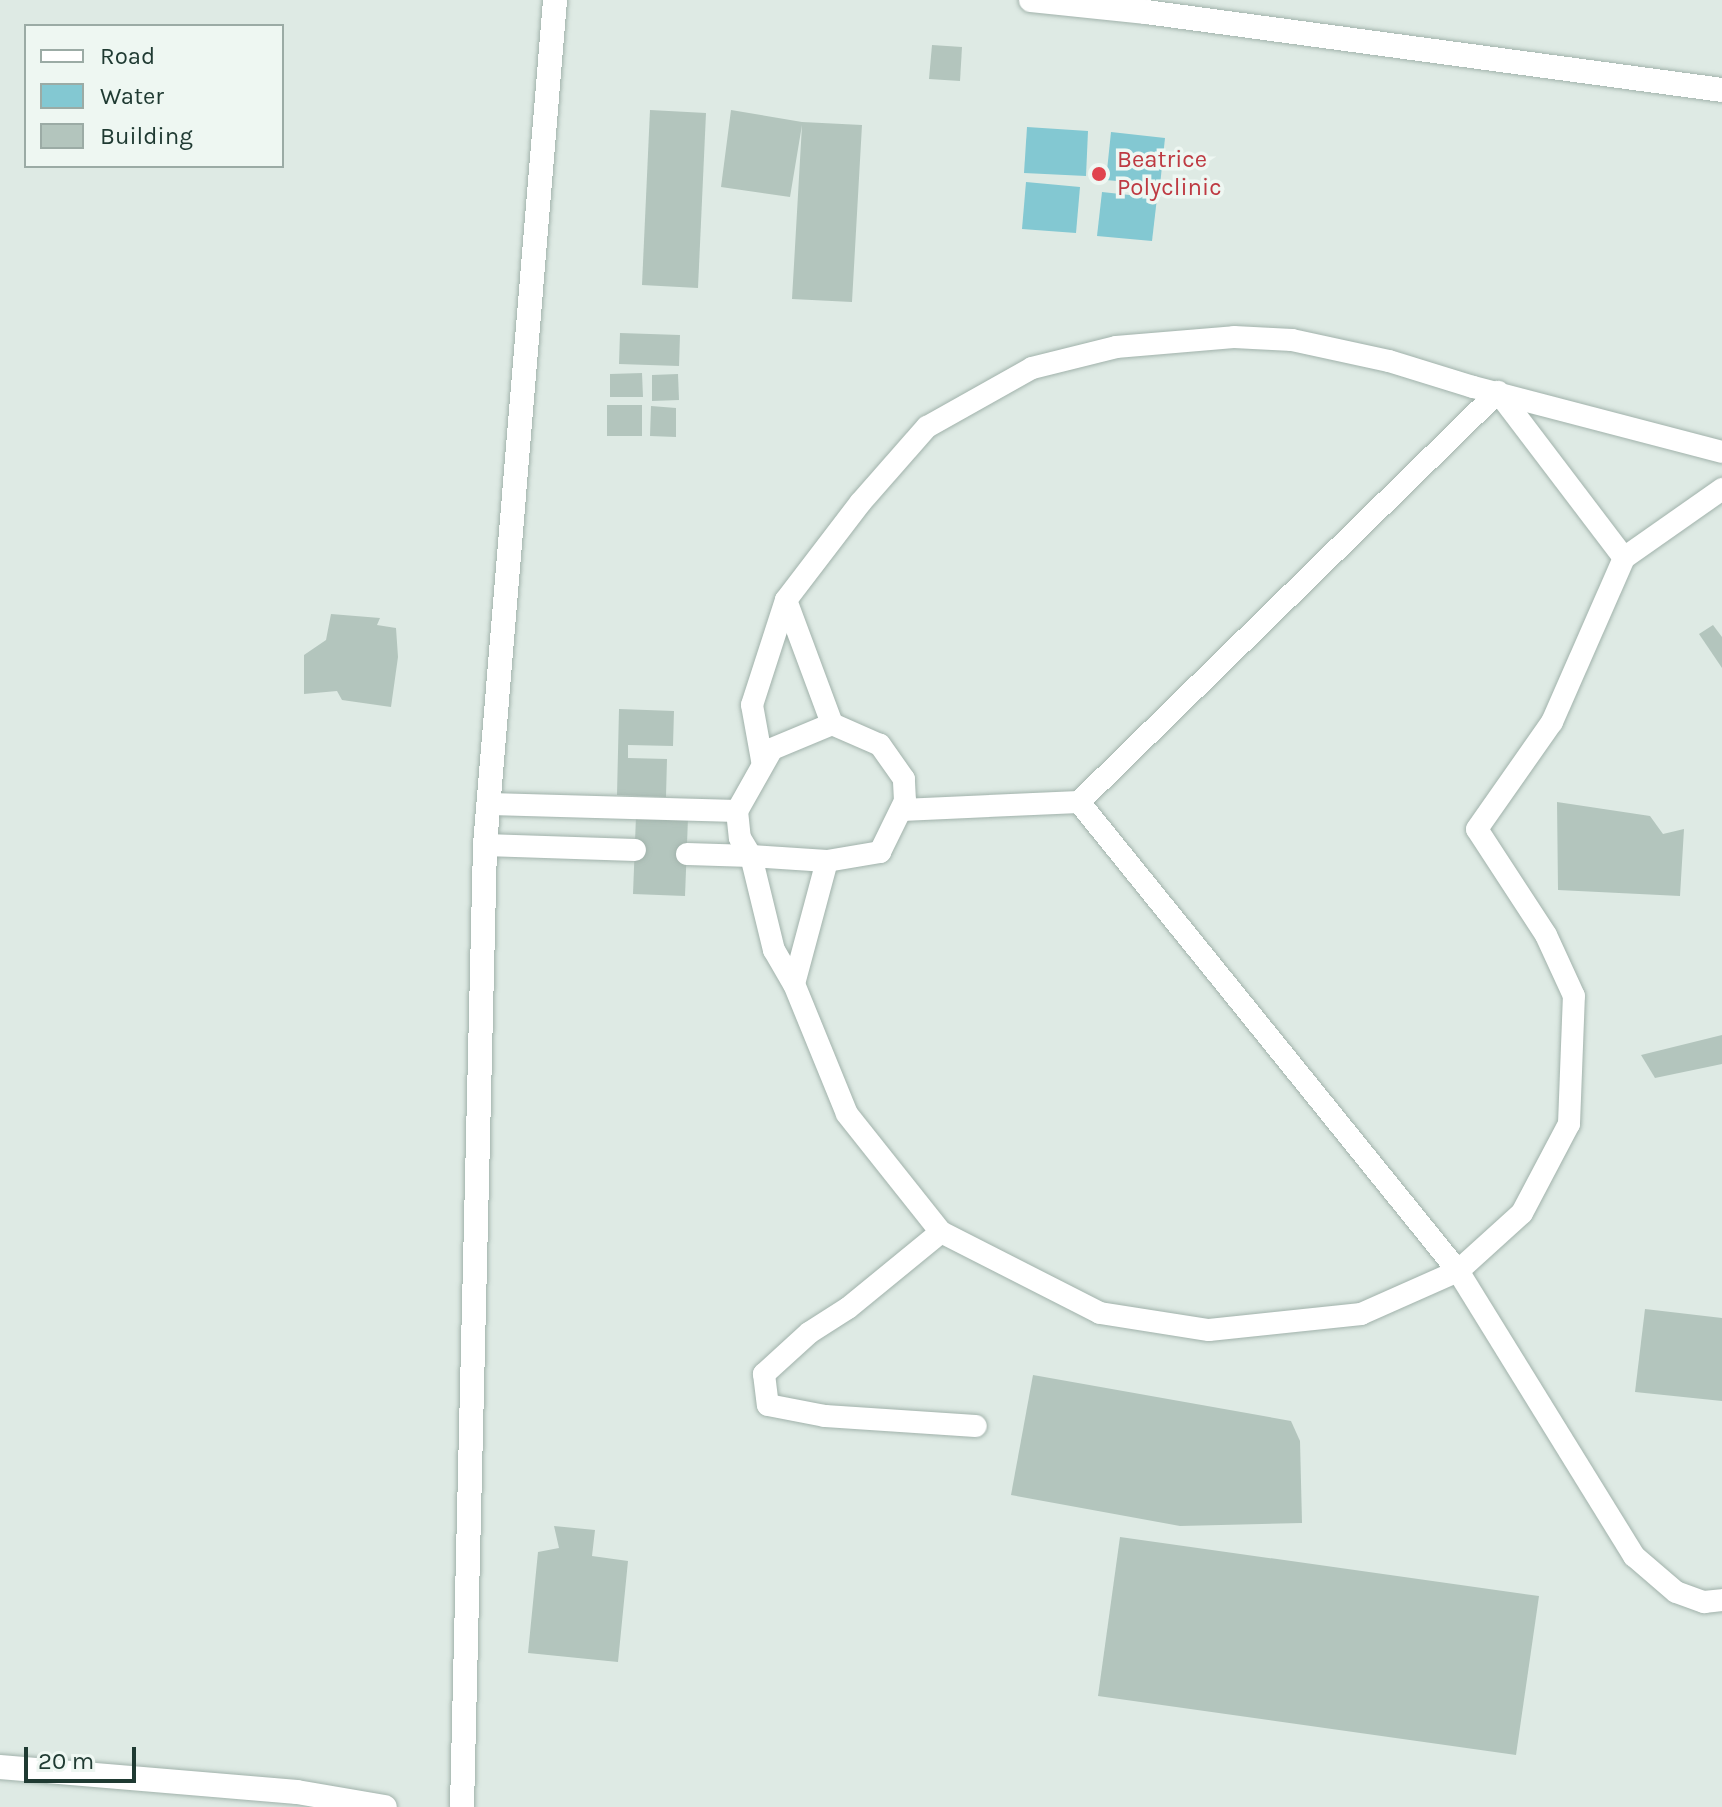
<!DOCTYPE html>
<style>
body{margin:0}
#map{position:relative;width:1722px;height:1807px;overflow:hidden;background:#deeae4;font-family:Karla,sans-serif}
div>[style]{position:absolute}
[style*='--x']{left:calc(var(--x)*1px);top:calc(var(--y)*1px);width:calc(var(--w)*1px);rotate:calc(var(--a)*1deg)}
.water>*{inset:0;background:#83c8d2}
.building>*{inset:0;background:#b3c5bd}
.roads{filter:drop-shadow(0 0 2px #a1b2ab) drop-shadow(0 0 2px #a1b2ab)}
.lane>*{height:22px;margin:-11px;padding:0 11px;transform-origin:11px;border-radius:11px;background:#fff}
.street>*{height:24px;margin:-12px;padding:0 12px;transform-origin:12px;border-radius:12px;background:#fff}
.secondary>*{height:24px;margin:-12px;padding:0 12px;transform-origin:12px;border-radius:12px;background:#fff}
.dots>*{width:22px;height:22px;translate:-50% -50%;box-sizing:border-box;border:4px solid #eef7f2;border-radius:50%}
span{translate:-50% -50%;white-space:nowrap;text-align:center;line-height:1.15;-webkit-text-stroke:7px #eef7f2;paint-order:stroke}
.health-label{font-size:24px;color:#be3a42}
.left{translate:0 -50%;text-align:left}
.legend{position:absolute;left:24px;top:24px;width:260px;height:144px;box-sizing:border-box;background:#eef7f2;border:2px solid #9baba5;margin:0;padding:10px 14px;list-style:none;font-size:24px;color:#1f3a32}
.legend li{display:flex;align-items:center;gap:16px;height:40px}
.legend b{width:40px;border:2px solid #9baba5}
.scale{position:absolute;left:24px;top:1747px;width:112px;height:36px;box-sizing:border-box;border:4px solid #1f3a32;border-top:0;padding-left:10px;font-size:24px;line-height:28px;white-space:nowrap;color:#1f3a32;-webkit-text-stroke:6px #eef7f2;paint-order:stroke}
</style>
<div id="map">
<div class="water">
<div style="clip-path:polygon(1027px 127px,1088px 131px,1086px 176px,1024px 173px)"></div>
<div style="clip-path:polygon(1111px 132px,1165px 138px,1160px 185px,1106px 180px)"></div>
<div style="clip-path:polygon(1026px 182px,1080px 187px,1076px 233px,1022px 229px)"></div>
<div style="clip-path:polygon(1102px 192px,1157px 198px,1152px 241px,1097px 236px)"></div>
</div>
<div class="building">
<div style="clip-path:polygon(932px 45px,962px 47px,960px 81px,929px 79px)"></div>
<div style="clip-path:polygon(650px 110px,706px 113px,698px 288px,642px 285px)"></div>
<div style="clip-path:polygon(731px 110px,802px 122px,862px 125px,852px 302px,792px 299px,802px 125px,790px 197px,721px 187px)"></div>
<div style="clip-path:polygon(620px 333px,680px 335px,679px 366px,619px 364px)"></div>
<div style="clip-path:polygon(642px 373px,643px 397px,610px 397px,610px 374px)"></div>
<div style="clip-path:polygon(678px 374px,679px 400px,652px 401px,652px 375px)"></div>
<div style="clip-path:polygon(607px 405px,642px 405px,642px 436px,607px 436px)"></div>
<div style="clip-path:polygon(651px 406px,676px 408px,676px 437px,650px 436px)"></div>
<div style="clip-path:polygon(331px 614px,380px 618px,377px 625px,396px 628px,398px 657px,391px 707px,342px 700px,337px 691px,304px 694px,304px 655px,326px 640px)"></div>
<div style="clip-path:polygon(1713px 625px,1722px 637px,1722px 668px,1699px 634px)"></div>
<div style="clip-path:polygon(619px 709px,674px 711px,673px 746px,628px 745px,628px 758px,667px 759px,666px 797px,617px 795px)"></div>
<div style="clip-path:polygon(1557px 802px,1650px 816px,1663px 834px,1684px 829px,1680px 896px,1558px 890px)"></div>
<div style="clip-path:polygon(636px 816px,688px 818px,685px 896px,633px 894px)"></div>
<div style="clip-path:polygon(1722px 1035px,1722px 1064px,1655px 1078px,1641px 1055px)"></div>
<div style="clip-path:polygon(1645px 1309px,1722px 1318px,1722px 1401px,1635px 1392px)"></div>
<div style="clip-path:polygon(1033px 1375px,1291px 1421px,1300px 1441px,1302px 1523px,1180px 1526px,1011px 1495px)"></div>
<div style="clip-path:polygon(554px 1526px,595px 1530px,592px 1556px,628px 1561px,618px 1662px,528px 1653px,538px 1552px,559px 1548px)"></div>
<div style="clip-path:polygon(1120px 1537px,1539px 1596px,1516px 1755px,1098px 1696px)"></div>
</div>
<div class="roads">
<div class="lane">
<div style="--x:786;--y:600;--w:132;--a:69.6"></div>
<div style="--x:768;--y:754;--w:8;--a:135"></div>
<div style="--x:762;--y:760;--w:56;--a:-100.3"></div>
<div style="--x:752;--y:705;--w:110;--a:-72.1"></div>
<div style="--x:786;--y:600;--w:123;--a:-52.6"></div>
<div style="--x:861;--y:502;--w:100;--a:-48.7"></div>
<div style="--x:927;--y:427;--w:120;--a:-29.3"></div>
<div style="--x:1032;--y:368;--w:87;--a:-14"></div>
<div style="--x:1116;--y:347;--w:118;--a:-4.8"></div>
<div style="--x:1234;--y:337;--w:58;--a:3"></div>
<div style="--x:1292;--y:340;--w:99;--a:12.2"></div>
<div style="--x:1389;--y:361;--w:88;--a:17.2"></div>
<div style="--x:1473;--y:387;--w:257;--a:14.6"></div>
<div style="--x:1079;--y:802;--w:603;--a:51.06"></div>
<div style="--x:1458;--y:1271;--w:335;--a:58.3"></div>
<div style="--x:1634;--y:1556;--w:55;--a:40.6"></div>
<div style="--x:1676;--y:1592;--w:30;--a:20"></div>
<div style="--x:1704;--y:1602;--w:18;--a:-6"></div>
<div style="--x:490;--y:804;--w:247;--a:1.6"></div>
<div style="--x:902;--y:810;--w:177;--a:-2.6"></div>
<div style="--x:1079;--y:802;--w:586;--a:-44.38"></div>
<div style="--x:1498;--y:392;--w:208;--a:52.8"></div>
<div style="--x:485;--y:845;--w:150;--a:1.9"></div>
<div style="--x:687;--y:854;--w:64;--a:1.8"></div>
<div style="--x:751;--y:856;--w:76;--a:3.8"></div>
<div style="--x:827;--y:861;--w:54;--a:-9.6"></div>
<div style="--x:880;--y:852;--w:57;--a:-63.9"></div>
<div style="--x:905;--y:801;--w:22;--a:-93"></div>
<div style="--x:904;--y:779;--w:42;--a:-125.2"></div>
<div style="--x:880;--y:745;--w:52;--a:-156.4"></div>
<div style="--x:832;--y:724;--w:65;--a:157.4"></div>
<div style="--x:772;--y:749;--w:71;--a:119.4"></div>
<div style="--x:737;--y:811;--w:27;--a:84"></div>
<div style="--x:740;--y:838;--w:21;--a:59"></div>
<div style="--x:751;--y:856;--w:97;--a:76.3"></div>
<div style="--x:774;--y:950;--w:39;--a:60"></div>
<div style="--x:794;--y:984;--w:140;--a:67.8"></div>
<div style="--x:847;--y:1114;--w:151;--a:51.5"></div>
<div style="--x:941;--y:1232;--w:178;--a:27"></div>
<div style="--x:1100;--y:1313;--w:110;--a:8.9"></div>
<div style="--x:1209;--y:1330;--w:153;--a:-6"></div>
<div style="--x:1361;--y:1314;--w:106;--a:-23.9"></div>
<div style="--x:1458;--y:1271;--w:86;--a:-42.2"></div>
<div style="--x:1522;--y:1213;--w:101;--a:-62.2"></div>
<div style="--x:1569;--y:1124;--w:128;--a:-87.8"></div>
<div style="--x:1574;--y:996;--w:67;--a:-114.7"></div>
<div style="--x:1546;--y:935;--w:126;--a:-123.1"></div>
<div style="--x:1477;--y:829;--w:131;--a:-55"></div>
<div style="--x:1552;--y:722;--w:179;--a:-66.3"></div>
<div style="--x:1624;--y:558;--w:120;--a:-35.1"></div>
<div style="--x:794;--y:984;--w:127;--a:-75"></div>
<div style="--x:941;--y:1232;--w:120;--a:140.7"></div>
<div style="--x:848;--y:1308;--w:46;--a:147.3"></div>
<div style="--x:809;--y:1333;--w:61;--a:137.7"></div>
<div style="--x:764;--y:1374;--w:31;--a:83"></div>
<div style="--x:768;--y:1405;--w:58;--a:10.9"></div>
<div style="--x:825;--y:1416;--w:151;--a:3.8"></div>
</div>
<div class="street">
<div style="--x:1031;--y:0;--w:116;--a:6"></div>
<div style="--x:1146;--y:12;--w:581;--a:7.71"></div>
<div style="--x:462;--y:1807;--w:962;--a:-88.63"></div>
<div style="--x:485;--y:845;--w:848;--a:-85.26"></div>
</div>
<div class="secondary">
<div style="--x:0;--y:1767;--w:298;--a:4.8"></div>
<div style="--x:297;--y:1792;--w:89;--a:9.7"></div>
</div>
</div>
<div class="dots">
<div style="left:1099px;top:174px;background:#e0444e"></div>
</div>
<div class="health-label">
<span class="left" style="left:1117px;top:174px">Beatrice<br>Polyclinic</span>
</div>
<ul class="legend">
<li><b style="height:10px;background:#fff"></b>Road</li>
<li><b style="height:22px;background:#83c8d2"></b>Water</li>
<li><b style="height:22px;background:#b3c5bd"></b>Building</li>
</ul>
<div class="scale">20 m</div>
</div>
